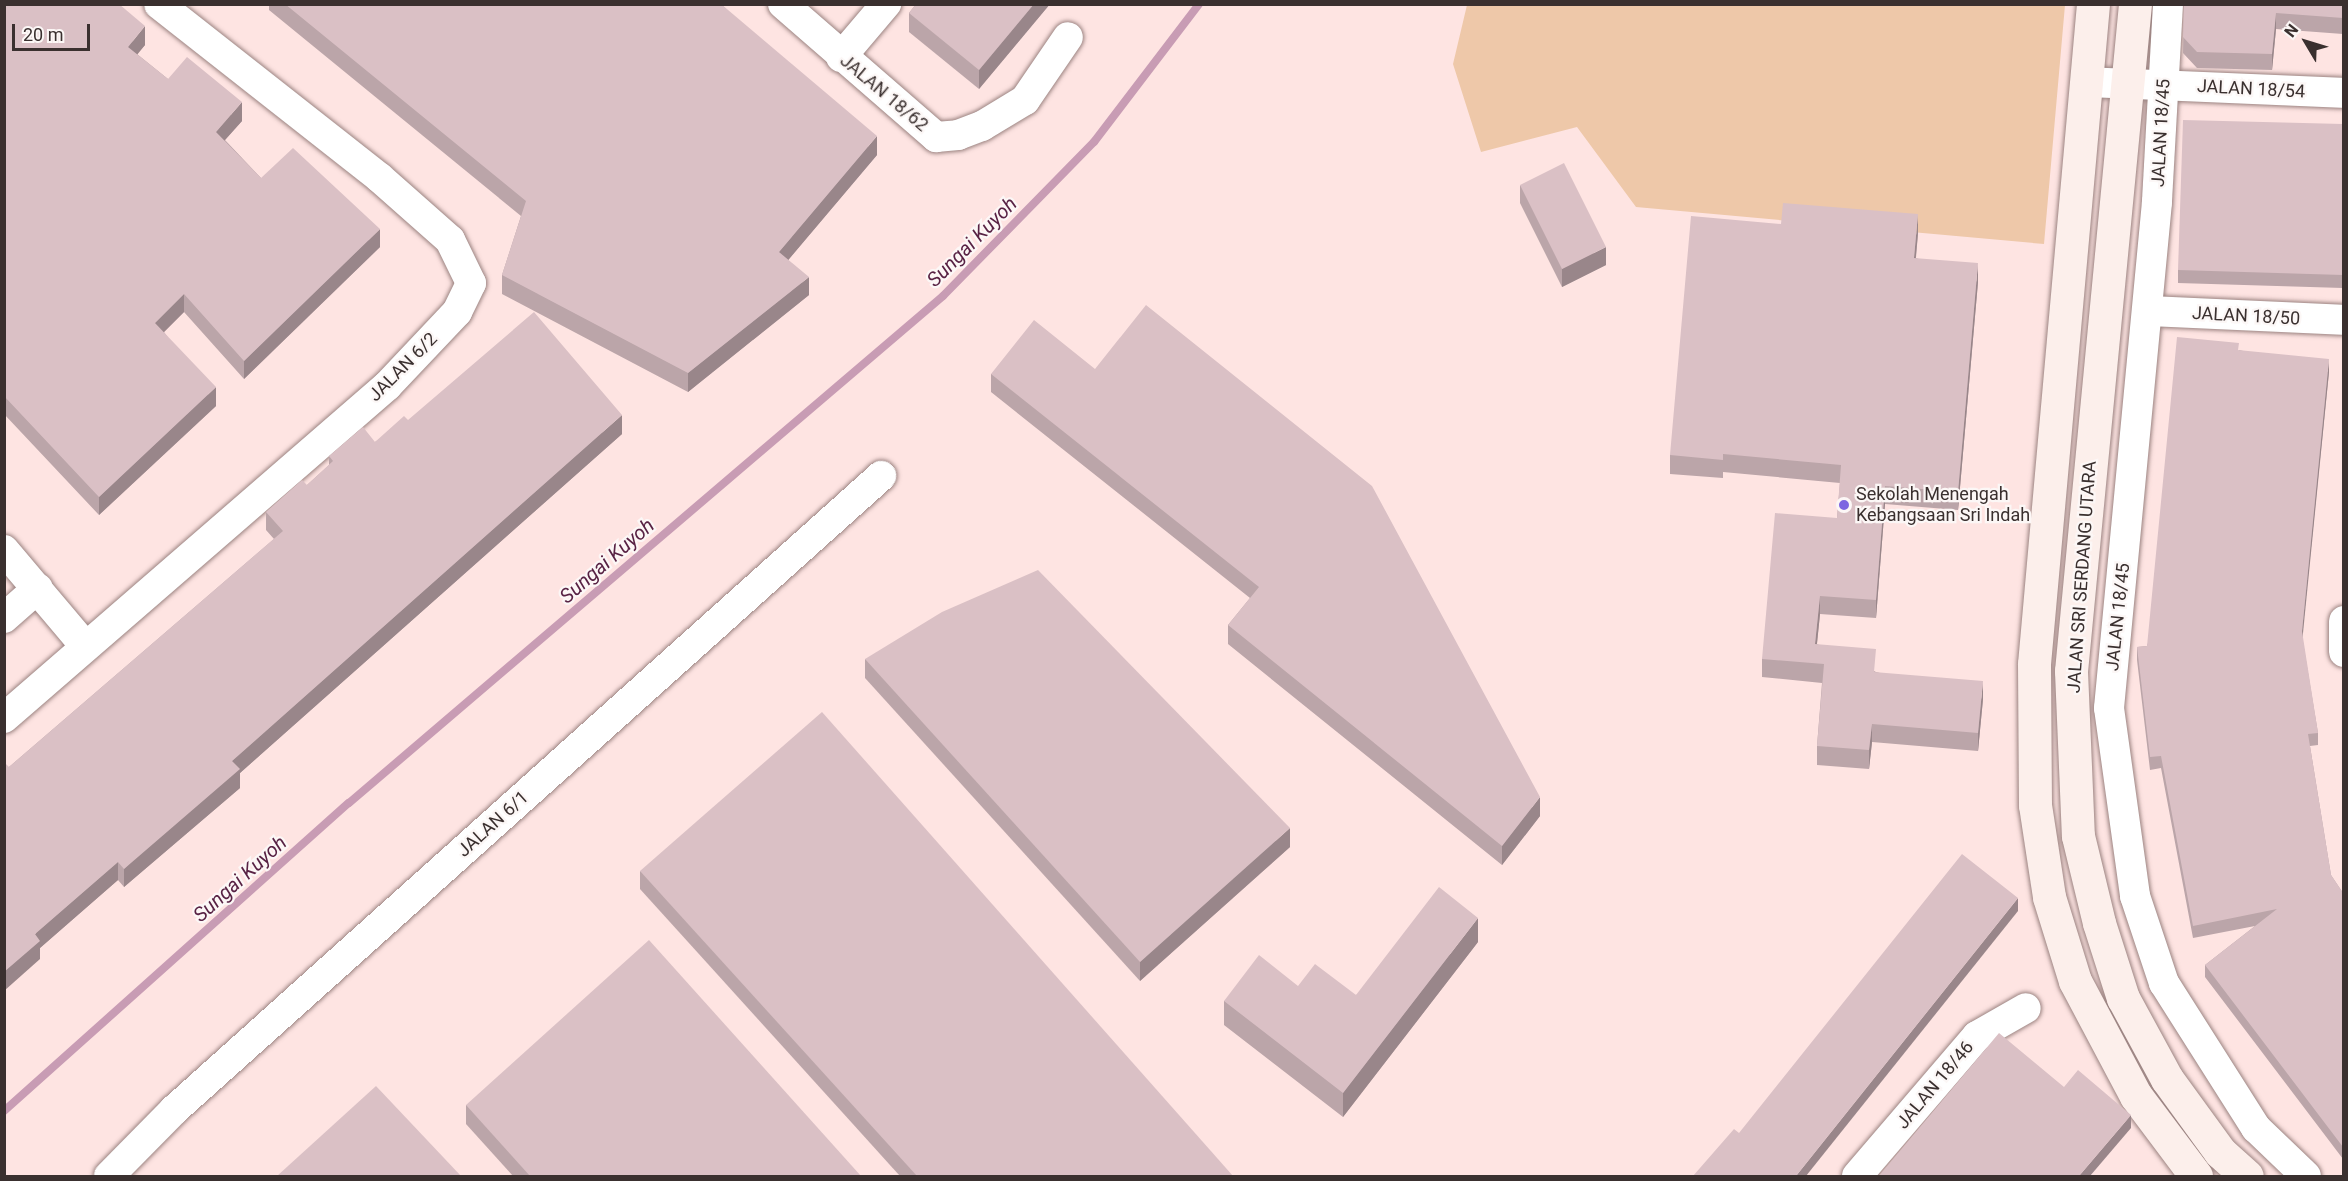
<!DOCTYPE html>
<style>
body{margin:0}
#map{position:relative;width:2348px;height:1181px;overflow:hidden;background:#fee4e2;font-family:Roboto,sans-serif}
div>[style]{position:absolute}
[style*='--x']{left:calc(var(--x)*1px);top:calc(var(--y)*1px);width:calc(var(--w)*1px);rotate:calc(var(--a)*1deg)}
.green>*{inset:0;background:#eec8a9}
.stream>*{height:8px;margin:-4px;padding:0 4px;transform-origin:4px;border-radius:4px;background:#c89cb4}
.roads{filter:drop-shadow(0 0 2px #9b8381) drop-shadow(0 0 2px #9b8381)}
.street>*{height:30px;margin:-15px;padding:0 15px;transform-origin:15px;border-radius:15px;background:#fff}
.secondary>*{height:33px;margin:-16.5px;padding:0 16.5px;transform-origin:16.5px;border-radius:16.5px;background:#fcefeb}
.wall>*{inset:0;background:#bba5a9}
.shaded-wall>*{inset:0;background:#99868a}
.building>*{inset:0;background:#dac0c5}
.dots>*{width:16px;height:16px;translate:-50% -50%;box-sizing:border-box;border:3px solid #fcf7f6;border-radius:50%}
span{translate:-50% -50%;white-space:nowrap;text-align:center;line-height:1.15;-webkit-text-stroke:4.5px #fcf7f6;paint-order:stroke}
.street-label{font-size:18px;color:#3a302f}
.poi-label{font-size:18px;color:#3a302f}
.left{translate:0 -50%;text-align:left}
.water-label{font-size:20px;color:#582244;font-style:italic}
.frame{position:absolute;inset:0;border:6px solid #3a302f;pointer-events:none}
.north{position:absolute;left:2276px;top:12px;width:60px;height:60px;-webkit-text-stroke:4px #fcf7f6;paint-order:stroke;rotate:308deg;font-size:16px;font-weight:700;line-height:24px;text-align:center;color:#3a302f}
.north::after{content:'';display:block;margin:auto;width:21px;height:27px;background:#3a302f;clip-path:polygon(50% 0,100% 100%,50% 72%,0 100%)}
.scale{position:absolute;left:12px;top:24px;width:78px;height:27px;box-sizing:border-box;border:3px solid #3a302f;border-top:0;padding-left:8px;font-size:18px;line-height:21px;white-space:nowrap;color:#3a302f;-webkit-text-stroke:4px #fcf7f6;paint-order:stroke}
</style>
<div id="map">
<div class="green">
<div style="clip-path:polygon(1467px 5px,2065px 5px,2044px 244px,1636px 207px,1577px 127px,1481px 152px,1453px 64px)"></div>
</div>
<div class="stream">
<div style="--x:4;--y:1111;--w:462;--a:-41.8"></div>
<div style="--x:349;--y:803;--w:781;--a:-40.48"></div>
<div style="--x:943;--y:296;--w:216;--a:-45.6"></div>
<div style="--x:1094;--y:142;--w:173;--a:-52.7"></div>
</div>
<div class="roads">
<div class="street">
<div style="--x:783;--y:4;--w:203;--a:41"></div>
<div style="--x:936;--y:137;--w:22;--a:-5"></div>
<div style="--x:958;--y:135;--w:26;--a:-21"></div>
<div style="--x:982;--y:126;--w:50;--a:-31.2"></div>
<div style="--x:1025;--y:100;--w:76;--a:-55.7"></div>
<div style="--x:2168;--y:4;--w:198;--a:93.2"></div>
<div style="--x:2157;--y:202;--w:508;--a:95.42"></div>
<div style="--x:2109;--y:708;--w:190;--a:82.1"></div>
<div style="--x:2135;--y:896;--w:92;--a:71.6"></div>
<div style="--x:2164;--y:983;--w:172;--a:57.6"></div>
<div style="--x:2256;--y:1128;--w:69;--a:43.8"></div>
<div style="--x:841;--y:57;--w:70;--a:-49.7"></div>
<div style="--x:2086;--y:82;--w:258;--a:2.4"></div>
<div style="--x:2148;--y:311;--w:196;--a:2.6"></div>
<div style="--x:4;--y:550;--w:126;--a:49.8"></div>
<div style="--x:4;--y:618;--w:45;--a:-41.4"></div>
<div style="--x:2344;--y:621;--w:31;--a:90"></div>
<div style="--x:4;--y:718;--w:507;--a:-40.92"></div>
<div style="--x:387;--y:386;--w:102;--a:-46.6"></div>
<div style="--x:457;--y:312;--w:32;--a:-64"></div>
<div style="--x:471;--y:283;--w:48;--a:-116"></div>
<div style="--x:450;--y:240;--w:94;--a:-138.5"></div>
<div style="--x:380;--y:178;--w:281;--a:-141.8"></div>
<div style="--x:109;--y:1176;--w:93;--a:-45.4"></div>
<div style="--x:174;--y:1110;--w:950;--a:-41.88"></div>
<div style="--x:1857;--y:1176;--w:184;--a:-49.4"></div>
<div style="--x:1977;--y:1036;--w:56;--a:-29.7"></div>
</div>
<div class="secondary">
<div style="--x:2093;--y:4;--w:663;--a:95.11"></div>
<div style="--x:2034;--y:664;--w:141;--a:89.6"></div>
<div style="--x:2035;--y:805;--w:93;--a:81.3"></div>
<div style="--x:2049;--y:897;--w:88;--a:72.8"></div>
<div style="--x:2075;--y:981;--w:130;--a:62.1"></div>
<div style="--x:2136;--y:1096;--w:100;--a:53.1"></div>
<div style="--x:2135;--y:4;--w:670;--a:95.48"></div>
<div style="--x:2071;--y:671;--w:165;--a:87.6"></div>
<div style="--x:2078;--y:836;--w:89;--a:76.4"></div>
<div style="--x:2099;--y:923;--w:79;--a:72.3"></div>
<div style="--x:2123;--y:998;--w:92;--a:61.5"></div>
<div style="--x:2167;--y:1079;--w:90;--a:54"></div>
<div style="--x:2220;--y:1152;--w:36;--a:42"></div>
</div>
</div>
<div class="wall">
<div style="clip-path:polygon(4px 4px,145px 45px,137px 54px,168px 79px,242px 121px,225px 140px,261px 178px,380px 247px,244px 379px,184px 312px,164px 332px,216px 406px,99px 515px,4px 414px)"></div>
<div style="clip-path:polygon(269px 4px,721px 4px,877px 155px,788px 260px,809px 295px,688px 392px,502px 294px,502px 275px,521px 216px,269px 10px)"></div>
<div style="clip-path:polygon(916px 4px,1050px 4px,979px 89px,909px 32px,909px 13px)"></div>
<div style="clip-path:polygon(2184px 4px,2343px 4px,2343px 34px,2276px 29px,2272px 70px,2197px 68px,2183px 53px)"></div>
<div style="clip-path:polygon(2343px 124px,2343px 288px,2178px 283px,2178px 270px)"></div>
<div style="clip-path:polygon(1520px 185px,1606px 265px,1562px 287px,1520px 203px)"></div>
<div style="clip-path:polygon(1918px 233px,1916px 258px,1978px 282px,1958px 510px,1885px 504px,1876px 618px,1820px 614px,1817px 644px,1876px 672px,1983px 699px,1978px 751px,1872px 742px,1869px 769px,1817px 765px,1817px 746px,1822px 683px,1762px 677px,1762px 659px,1837px 518px,1840px 483px,1723px 472px,1723px 478px,1670px 474px,1670px 455px)"></div>
<div style="clip-path:polygon(2239px 350px,2329px 372px,2302px 636px,2318px 733px,2318px 745px,2310px 746px,2331px 875px,2343px 893px,2343px 1159px,2205px 977px,2205px 965px,2255px 926px,2193px 938px,2161px 768px,2150px 770px,2137px 660px,2137px 647px,2147px 646px)"></div>
<div style="clip-path:polygon(1095px 369px,1540px 816px,1502px 865px,1228px 644px,1228px 625px,1250px 598px,991px 392px,991px 374px)"></div>
<div style="clip-path:polygon(408px 420px,622px 434px,240px 773px,240px 788px,124px 887px,118px 880px,40px 948px,40px 959px,9px 767px,274px 539px,266px 530px,266px 512px,307px 485px,329px 465px,329px 456px,375px 442px)"></div>
<div style="clip-path:polygon(865px 659px,1290px 847px,1140px 981px,865px 678px)"></div>
<div style="clip-path:polygon(640px 871px,1233px 1176px,900px 1176px,640px 889px)"></div>
<div style="clip-path:polygon(1478px 942px,1343px 1117px,1224px 1025px,1224px 1001px,1298px 986px,1356px 995px)"></div>
<div style="clip-path:polygon(466px 1105px,861px 1176px,513px 1176px,466px 1124px)"></div>
</div>
<div class="shaded-wall">
<div style="clip-path:polygon(1034px 4px,1050px 4px,979px 89px,979px 70px)"></div>
<div style="clip-path:polygon(2276px 13px,2276px 29px,2272px 70px,2272px 54px)"></div>
<div style="clip-path:polygon(145px 26px,145px 45px,128px 66px,128px 47px)"></div>
<div style="clip-path:polygon(242px 102px,242px 121px,216px 150px,216px 132px)"></div>
<div style="clip-path:polygon(877px 136px,877px 155px,779px 271px,779px 252px)"></div>
<div style="clip-path:polygon(1918px 214px,1918px 233px,1914px 276px,1914px 258px)"></div>
<div style="clip-path:polygon(380px 229px,380px 247px,244px 379px,244px 361px)"></div>
<div style="clip-path:polygon(1606px 247px,1606px 265px,1562px 287px,1562px 269px)"></div>
<div style="clip-path:polygon(1978px 263px,1978px 282px,1958px 510px,1958px 492px)"></div>
<div style="clip-path:polygon(809px 277px,809px 295px,688px 392px,688px 373px)"></div>
<div style="clip-path:polygon(184px 294px,184px 312px,155px 341px,155px 323px)"></div>
<div style="clip-path:polygon(2329px 359px,2329px 372px,2302px 643px,2302px 631px)"></div>
<div style="clip-path:polygon(216px 387px,216px 406px,99px 515px,99px 497px)"></div>
<div style="clip-path:polygon(622px 415px,622px 434px,240px 773px,240px 788px,124px 887px,124px 869px,232px 761px)"></div>
<div style="clip-path:polygon(1885px 486px,1885px 504px,1876px 618px,1876px 600px)"></div>
<div style="clip-path:polygon(1820px 596px,1820px 614px,1815px 662px,1815px 644px)"></div>
<div style="clip-path:polygon(1983px 681px,1983px 699px,1978px 751px,1978px 733px)"></div>
<div style="clip-path:polygon(1872px 724px,1872px 742px,1869px 769px,1869px 750px)"></div>
<div style="clip-path:polygon(1540px 797px,1540px 816px,1502px 865px,1502px 846px)"></div>
<div style="clip-path:polygon(1290px 828px,1290px 847px,1140px 981px,1140px 962px)"></div>
<div style="clip-path:polygon(118px 862px,118px 880px,40px 948px,40px 959px,4px 991px,4px 972px,35px 934px)"></div>
<div style="clip-path:polygon(2018px 898px,2018px 911px,1806px 1176px,1796px 1176px)"></div>
<div style="clip-path:polygon(1478px 918px,1478px 942px,1343px 1117px,1343px 1093px)"></div>
<div style="clip-path:polygon(2131px 1115px,2131px 1128px,2090px 1176px,2079px 1176px)"></div>
</div>
<div class="building">
<div style="clip-path:polygon(4px 4px,119px 4px,145px 26px,128px 47px,168px 79px,187px 57px,242px 102px,216px 132px,261px 178px,293px 148px,380px 229px,244px 361px,184px 294px,155px 323px,216px 387px,99px 497px,4px 396px)"></div>
<div style="clip-path:polygon(285px 4px,721px 4px,877px 136px,779px 252px,809px 277px,688px 373px,502px 275px,526px 201px)"></div>
<div style="clip-path:polygon(916px 4px,1034px 4px,979px 70px,909px 13px)"></div>
<div style="clip-path:polygon(2184px 4px,2343px 4px,2343px 18px,2276px 13px,2272px 54px,2197px 52px,2183px 37px)"></div>
<div style="clip-path:polygon(2183px 120px,2343px 124px,2343px 275px,2178px 270px)"></div>
<div style="clip-path:polygon(1564px 163px,1606px 247px,1562px 269px,1520px 185px)"></div>
<div style="clip-path:polygon(1783px 203px,1918px 214px,1914px 258px,1978px 263px,1958px 492px,1885px 486px,1876px 600px,1820px 596px,1815px 644px,1876px 649px,1874px 672px,1983px 681px,1978px 733px,1872px 724px,1869px 750px,1817px 746px,1824px 664px,1762px 659px,1775px 513px,1837px 518px,1841px 465px,1723px 454px,1723px 460px,1670px 455px,1691px 216px,1781px 224px)"></div>
<div style="clip-path:polygon(1146px 305px,1372px 486px,1540px 797px,1502px 846px,1228px 625px,1259px 587px,991px 374px,1034px 320px,1095px 369px)"></div>
<div style="clip-path:polygon(534px 312px,622px 415px,232px 761px,240px 769px,124px 869px,118px 862px,35px 934px,40px 941px,4px 972px,4px 762px,9px 767px,283px 531px,266px 512px,302px 480px,307px 485px,333px 461px,329px 456px,363px 427px,375px 442px,404px 416px,408px 420px)"></div>
<div style="clip-path:polygon(2177px 337px,2239px 343px,2238px 350px,2329px 359px,2302px 631px,2318px 733px,2308px 734px,2331px 875px,2343px 893px,2343px 1147px,2205px 965px,2277px 909px,2193px 926px,2161px 756px,2150px 757px,2137px 647px,2147px 646px)"></div>
<div style="clip-path:polygon(1038px 570px,1290px 828px,1140px 962px,865px 659px,942px 612px)"></div>
<div style="clip-path:polygon(822px 712px,1233px 1176px,917px 1176px,640px 871px)"></div>
<div style="clip-path:polygon(1962px 854px,2018px 898px,1796px 1176px,1693px 1176px,1734px 1129px,1739px 1133px)"></div>
<div style="clip-path:polygon(1439px 887px,1478px 918px,1343px 1093px,1224px 1001px,1259px 955px,1298px 986px,1315px 964px,1356px 995px)"></div>
<div style="clip-path:polygon(649px 940px,861px 1176px,530px 1176px,466px 1105px)"></div>
<div style="clip-path:polygon(1999px 1033px,2064px 1087px,2078px 1070px,2131px 1115px,2079px 1176px,1879px 1176px)"></div>
<div style="clip-path:polygon(376px 1086px,461px 1176px,277px 1176px)"></div>
</div>
<div class="dots">
<div style="left:1844px;top:505px;background:#7d65e1"></div>
</div>
<div class="street-label">
<span style="left:2251px;top:89px;rotate:3deg">JALAN 18/54</span>
<span style="left:884px;top:93px;rotate:40deg">JALAN 18/62</span>
<span style="left:2161px;top:133px;rotate:-87deg">JALAN 18/45</span>
<span style="left:2246px;top:316px;rotate:3deg">JALAN 18/50</span>
<span style="left:403px;top:367px;rotate:-45deg">JALAN 6/2</span>
<span style="left:2082px;top:577px;rotate:-86deg">JALAN SRI SERDANG UTARA</span>
<span style="left:2118px;top:617px;rotate:-84deg">JALAN 18/45</span>
<span style="left:493px;top:824px;rotate:-42deg">JALAN 6/1</span>
<span style="left:1935px;top:1085px;rotate:-50deg">JALAN 18/46</span>
</div>
<div class="poi-label">
<span class="left" style="left:1856px;top:505px">Sekolah Menengah<br>Kebangsaan Sri Indah</span>
</div>
<div class="water-label">
<span style="left:972px;top:242px;rotate:-45deg">Sungai Kuyoh</span>
<span style="left:607px;top:561px;rotate:-41deg">Sungai Kuyoh</span>
<span style="left:240px;top:879px;rotate:-42deg">Sungai Kuyoh</span>
</div>
<div class="frame"></div>
<div class="north">N</div>
<div class="scale">20 m</div>
</div>
